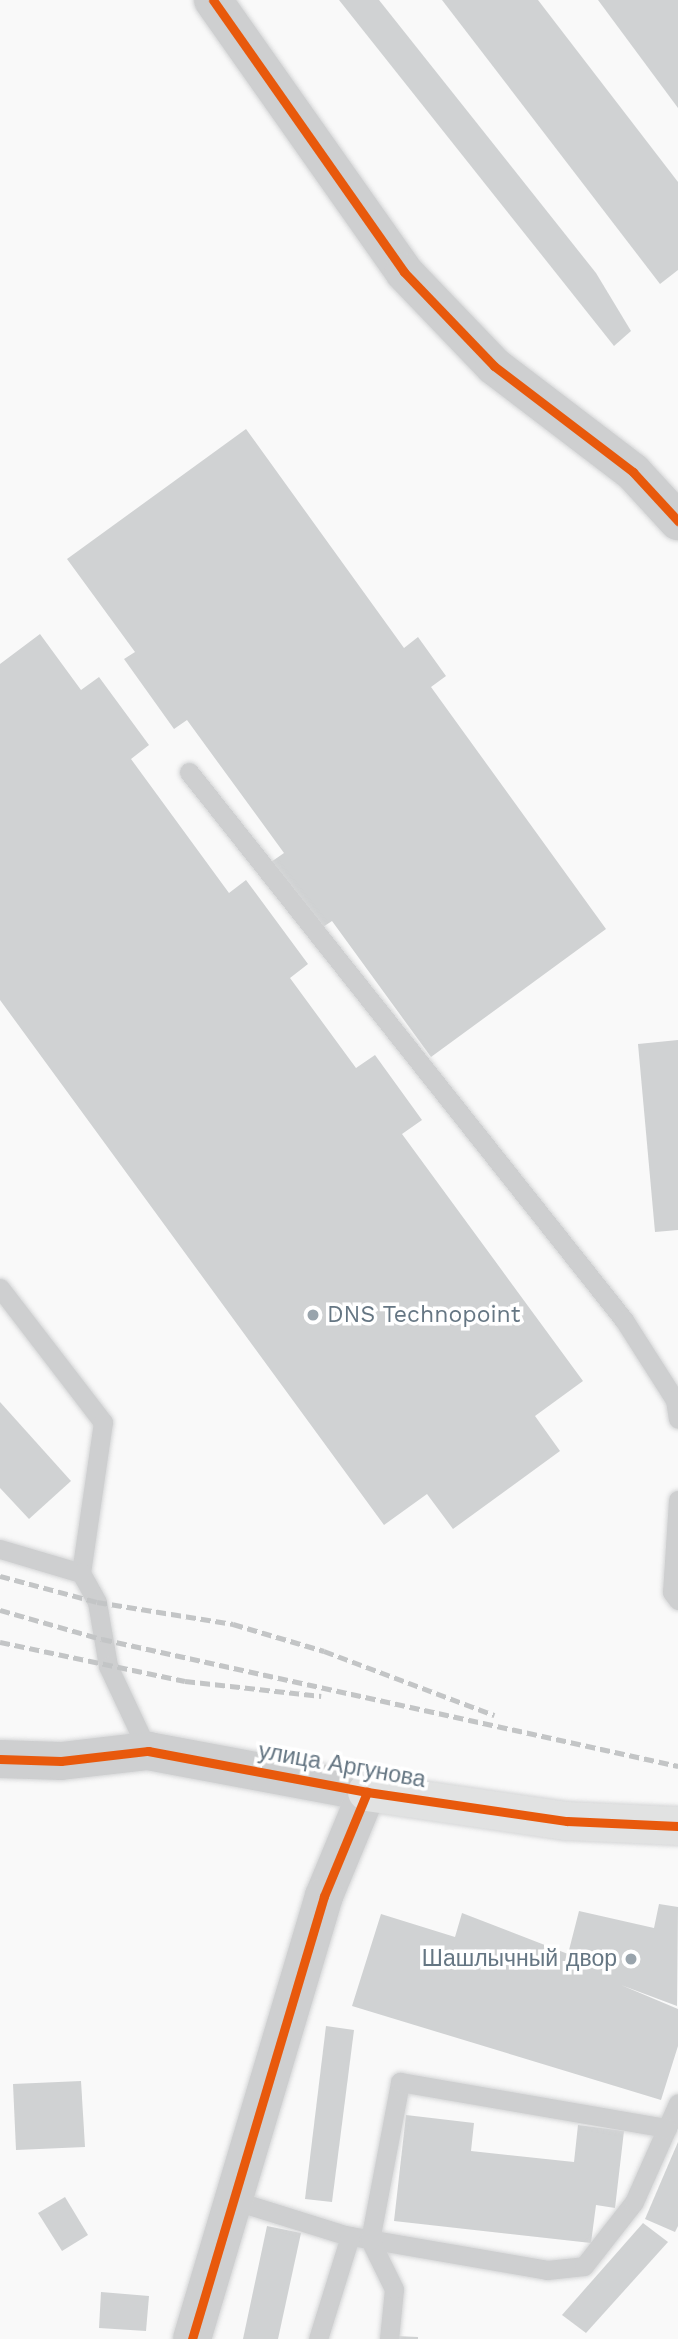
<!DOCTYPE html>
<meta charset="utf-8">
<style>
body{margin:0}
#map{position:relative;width:678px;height:2339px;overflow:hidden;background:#f9f9f9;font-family:"Work Sans",sans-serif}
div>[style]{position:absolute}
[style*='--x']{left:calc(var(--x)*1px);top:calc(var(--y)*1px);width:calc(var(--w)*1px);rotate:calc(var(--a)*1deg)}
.building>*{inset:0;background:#d0d2d3}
.roads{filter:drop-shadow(0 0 2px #d5d6d7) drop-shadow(0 0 2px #d5d6d7)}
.lane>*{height:19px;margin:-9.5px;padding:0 9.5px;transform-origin:9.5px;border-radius:9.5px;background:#cecfd0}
.street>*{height:38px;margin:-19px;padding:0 19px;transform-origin:19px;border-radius:19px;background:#cecfd0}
.secondary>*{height:38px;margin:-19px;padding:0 19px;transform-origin:19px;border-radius:19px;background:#e1e2e2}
.rail>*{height:5px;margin-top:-2.5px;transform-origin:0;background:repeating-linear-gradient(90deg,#c3c5c6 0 10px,transparent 0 15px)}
.cycleway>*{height:9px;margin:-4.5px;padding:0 4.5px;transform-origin:4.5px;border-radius:4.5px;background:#e8590c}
.dots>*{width:19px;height:19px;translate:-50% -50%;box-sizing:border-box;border:4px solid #fff;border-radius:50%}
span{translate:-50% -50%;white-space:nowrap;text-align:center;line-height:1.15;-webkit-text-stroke:7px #fff;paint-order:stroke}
.poi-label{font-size:23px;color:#657683}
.left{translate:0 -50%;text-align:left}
.right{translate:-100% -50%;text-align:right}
.street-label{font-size:23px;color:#657683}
</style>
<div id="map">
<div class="building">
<div style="clip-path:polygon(339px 0,379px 0,596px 273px,631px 331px,614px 346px)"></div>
<div style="clip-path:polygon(442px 0,538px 0,678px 182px,678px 270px,660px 284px)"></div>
<div style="clip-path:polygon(598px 0,678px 0,678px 108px)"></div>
<div style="clip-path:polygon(246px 429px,404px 648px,418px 637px,446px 676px,431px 687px,606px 929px,431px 1057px,332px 921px,320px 929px,271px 862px,284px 853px,187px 720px,174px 729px,124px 659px,135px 652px,67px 559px)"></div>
<div style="clip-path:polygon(40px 634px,81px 690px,99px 677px,149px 745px,131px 759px,229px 893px,246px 880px,308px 964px,290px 978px,356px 1068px,375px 1055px,422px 1120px,402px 1134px,583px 1381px,535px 1416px,560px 1451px,453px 1529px,427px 1494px,384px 1525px,0 1000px,0 664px)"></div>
<div style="clip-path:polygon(678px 1040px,678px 1230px,655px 1232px,638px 1044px)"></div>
<div style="clip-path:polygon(0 1402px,71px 1481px,29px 1519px,0 1488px)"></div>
<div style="clip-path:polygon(659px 1904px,678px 1907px,677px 2006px,621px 1985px,678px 2009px,678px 2046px,661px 2100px,352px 2006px,381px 1914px,455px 1937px,462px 1913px,568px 1954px,579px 1911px,654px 1928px)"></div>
<div style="clip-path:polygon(326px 2026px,354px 2030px,332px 2202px,305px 2199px)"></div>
<div style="clip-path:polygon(81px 2081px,85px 2147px,16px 2150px,13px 2084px)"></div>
<div style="clip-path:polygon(406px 2115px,474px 2123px,471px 2151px,574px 2162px,578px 2125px,624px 2131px,615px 2208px,596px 2205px,591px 2243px,394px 2221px)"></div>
<div style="clip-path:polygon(678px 2142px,678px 2226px,675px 2232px,645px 2219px)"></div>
<div style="clip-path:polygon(65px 2197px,88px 2235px,62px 2251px,38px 2213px)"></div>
<div style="clip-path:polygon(643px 2223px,668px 2242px,586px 2333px,562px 2315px)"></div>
<div style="clip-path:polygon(267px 2226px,301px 2233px,278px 2339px,243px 2339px)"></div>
<div style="clip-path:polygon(101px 2292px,149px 2296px,146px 2331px,99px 2328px)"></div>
<div style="clip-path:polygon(396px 2336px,418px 2337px,418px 2339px,396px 2339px)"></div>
</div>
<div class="roads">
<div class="lane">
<div style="--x:189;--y:772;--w:700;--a:51.56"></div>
<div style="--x:624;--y:1320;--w:95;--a:57.5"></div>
<div style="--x:675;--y:1400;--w:19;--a:81"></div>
<div style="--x:0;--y:1288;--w:169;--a:52.5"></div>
<div style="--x:103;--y:1422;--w:153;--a:98.3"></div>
<div style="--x:678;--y:1500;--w:92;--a:93.7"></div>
<div style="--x:672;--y:1592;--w:10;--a:53"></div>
<div style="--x:0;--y:1549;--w:84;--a:16.5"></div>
<div style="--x:81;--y:1573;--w:33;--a:61"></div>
<div style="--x:97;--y:1602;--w:65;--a:80.2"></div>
<div style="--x:108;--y:1666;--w:94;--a:64.8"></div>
<div style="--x:236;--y:2201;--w:114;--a:17.3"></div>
<div style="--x:345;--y:2235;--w:205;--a:9.8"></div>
<div style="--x:547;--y:2270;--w:37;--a:-6"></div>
<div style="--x:584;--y:2266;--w:81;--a:-52"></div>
<div style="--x:634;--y:2202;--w:108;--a:-66"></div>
<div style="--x:318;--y:2339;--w:108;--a:-72.7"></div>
<div style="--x:389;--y:2339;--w:50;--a:-84.3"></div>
<div style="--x:394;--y:2289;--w:55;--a:-116.1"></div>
<div style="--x:370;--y:2240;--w:161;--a:-79.2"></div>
<div style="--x:400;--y:2082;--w:271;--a:9.8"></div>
</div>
<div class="street">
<div style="--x:213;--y:0;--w:332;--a:54.9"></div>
<div style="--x:404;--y:272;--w:130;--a:46.2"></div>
<div style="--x:494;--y:366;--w:175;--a:37.3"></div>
<div style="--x:633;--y:472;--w:67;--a:47.4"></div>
<div style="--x:0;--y:1759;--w:61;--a:1.9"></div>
<div style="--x:61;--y:1761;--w:88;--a:-6.6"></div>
<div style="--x:148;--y:1751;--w:223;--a:10.6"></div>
<div style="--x:367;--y:1792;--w:113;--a:112.5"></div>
<div style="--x:324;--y:1896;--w:462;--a:106.6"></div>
</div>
<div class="secondary">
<div style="--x:367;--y:1792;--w:202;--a:8.3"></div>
<div style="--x:567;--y:1821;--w:111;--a:2.6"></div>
</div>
</div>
<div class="rail">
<div style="--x:0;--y:1576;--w:100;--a:15"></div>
<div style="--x:97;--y:1602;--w:138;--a:9.2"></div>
<div style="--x:233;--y:1624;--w:95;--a:16.5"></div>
<div style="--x:324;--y:1651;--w:182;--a:20.6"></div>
<div style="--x:0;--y:1610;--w:106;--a:15.9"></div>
<div style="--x:102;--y:1639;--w:590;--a:12.43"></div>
<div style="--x:0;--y:1642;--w:189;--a:11.9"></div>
<div style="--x:185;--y:1681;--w:137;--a:6.3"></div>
</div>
<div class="cycleway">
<div style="--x:213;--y:0;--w:332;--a:54.9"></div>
<div style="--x:404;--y:272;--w:130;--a:46.2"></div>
<div style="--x:494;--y:366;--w:175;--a:37.3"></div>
<div style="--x:633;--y:472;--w:67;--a:47.4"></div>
<div style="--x:0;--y:1759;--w:61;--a:1.9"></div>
<div style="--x:61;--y:1761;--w:88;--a:-6.6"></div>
<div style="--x:148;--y:1751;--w:223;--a:10.6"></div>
<div style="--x:367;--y:1792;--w:202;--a:8.3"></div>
<div style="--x:567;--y:1821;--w:111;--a:2.6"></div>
<div style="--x:192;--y:2339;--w:462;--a:-73.4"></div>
<div style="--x:324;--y:1896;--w:113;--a:-67.5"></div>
</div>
<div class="dots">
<div style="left:313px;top:1315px;background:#99a4ac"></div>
<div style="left:631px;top:1959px;background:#99a4ac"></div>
</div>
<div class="poi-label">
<span class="left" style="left:327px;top:1315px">DNS Technopoint</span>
<span class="right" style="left:617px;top:1959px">Шашлычный двор</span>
</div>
<div class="street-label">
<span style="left:342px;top:1766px;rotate:10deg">улица Аргунова</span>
</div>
</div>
